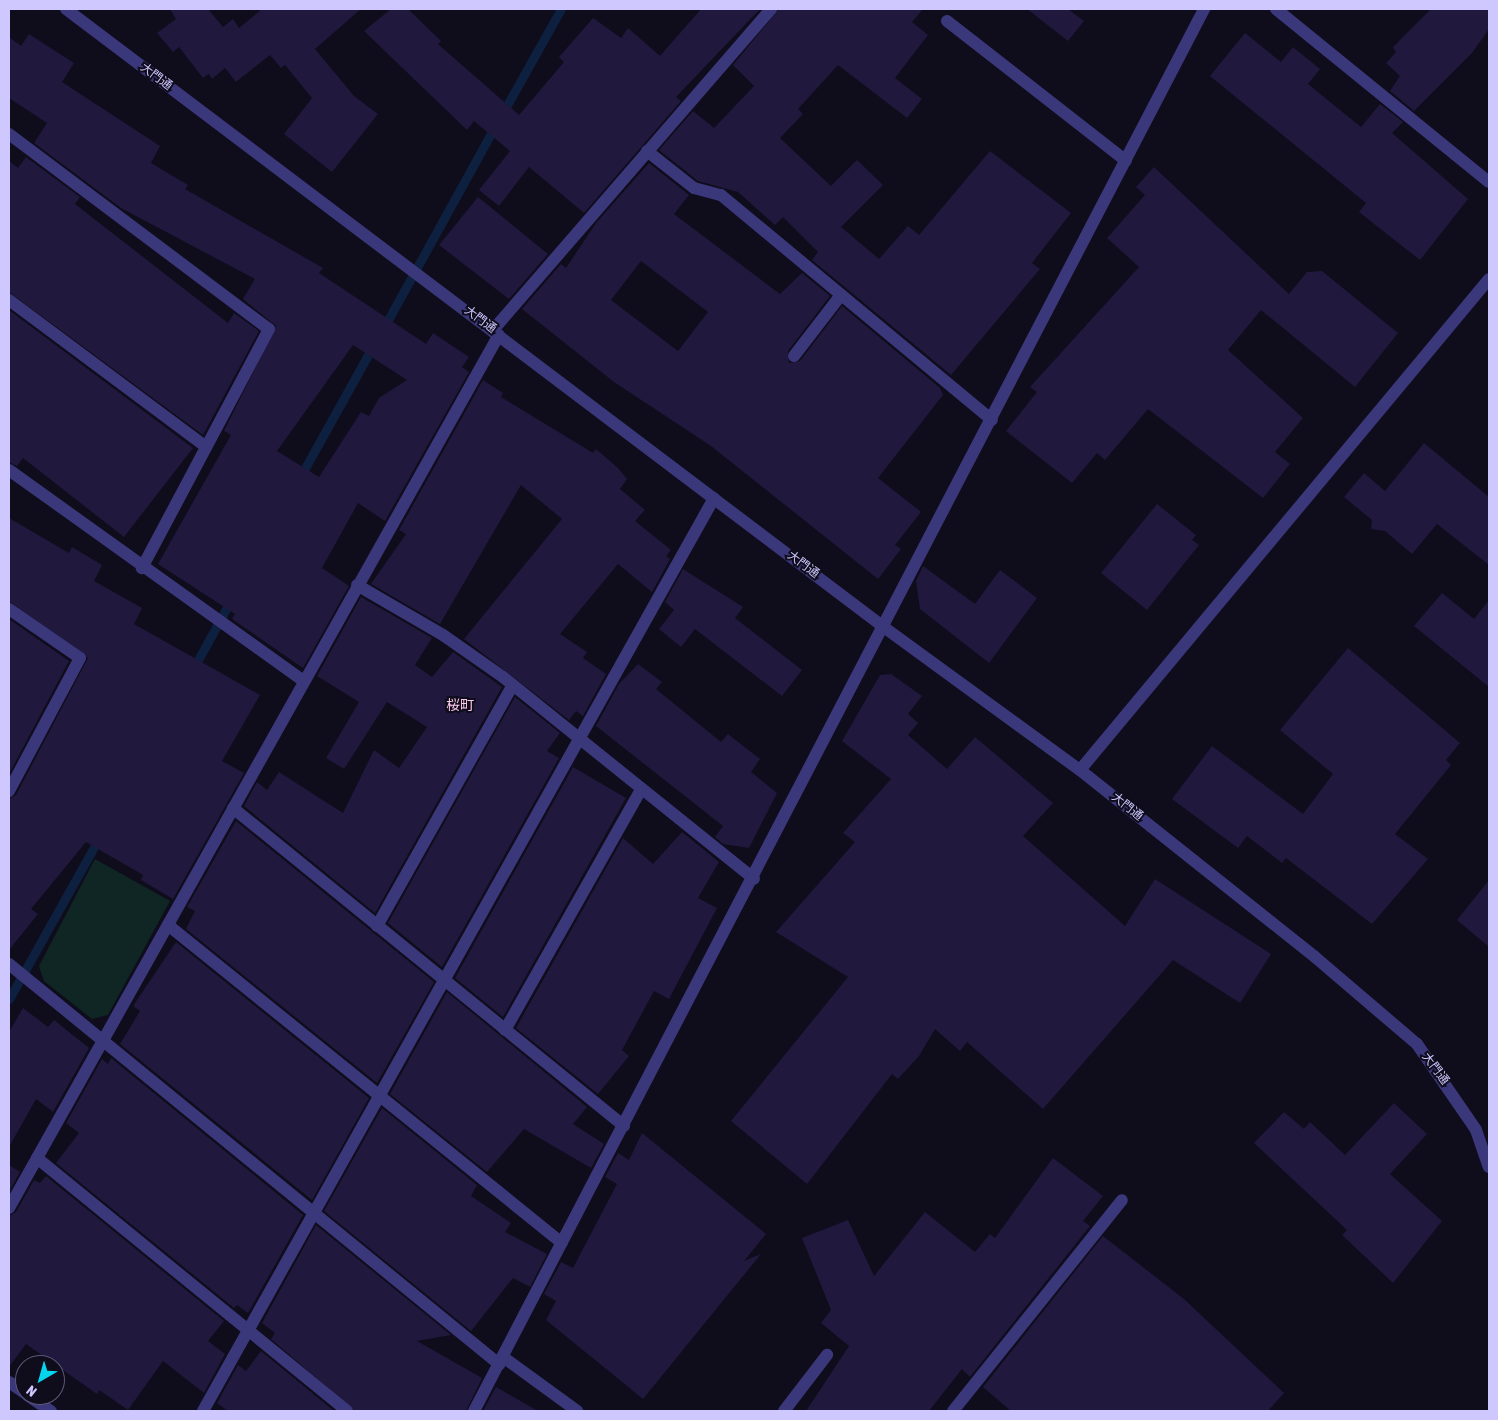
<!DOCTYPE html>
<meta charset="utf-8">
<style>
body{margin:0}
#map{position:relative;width:1498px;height:1420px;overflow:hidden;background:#0f0c1c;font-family:"Asap Condensed","Noto Sans JP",sans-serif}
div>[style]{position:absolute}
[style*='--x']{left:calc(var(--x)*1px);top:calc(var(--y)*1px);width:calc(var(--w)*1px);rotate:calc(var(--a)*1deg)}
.green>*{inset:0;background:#0f2625}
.stream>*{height:9px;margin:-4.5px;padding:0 4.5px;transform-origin:4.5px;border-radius:4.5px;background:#0d203f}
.building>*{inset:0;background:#20183d}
.minor>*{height:12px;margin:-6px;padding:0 6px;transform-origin:6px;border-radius:6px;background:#3a387a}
span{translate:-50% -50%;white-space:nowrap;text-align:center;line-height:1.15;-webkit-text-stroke:4px #0f0c1c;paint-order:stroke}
.street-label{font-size:12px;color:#cec8fe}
.neighbourhood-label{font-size:14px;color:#fecaeb}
.frame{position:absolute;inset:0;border:10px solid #cec8fe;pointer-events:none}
.north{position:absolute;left:15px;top:1355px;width:50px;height:50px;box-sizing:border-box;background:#0f0c1c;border:1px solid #5b5776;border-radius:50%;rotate:218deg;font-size:14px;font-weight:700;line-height:20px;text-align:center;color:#cec8fe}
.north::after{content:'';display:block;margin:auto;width:18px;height:22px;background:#06d5ec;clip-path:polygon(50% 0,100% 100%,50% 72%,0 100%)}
</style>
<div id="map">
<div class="green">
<div style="clip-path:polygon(95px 859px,170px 901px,108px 1015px,92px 1019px,44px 981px,39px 966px)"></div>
</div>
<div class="stream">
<div style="--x:502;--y:114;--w:120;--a:-60.7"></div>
<div style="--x:383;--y:329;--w:232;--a:-61.1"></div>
<div style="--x:300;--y:477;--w:152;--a:-60.9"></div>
<div style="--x:193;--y:669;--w:79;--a:-61.2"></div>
<div style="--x:9;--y:999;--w:184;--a:-60.8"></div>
</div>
<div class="building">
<div style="clip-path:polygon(170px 9px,208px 9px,223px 27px,233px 19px,239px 28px,262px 9px,361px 9px,315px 49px,354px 96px,378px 114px,332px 172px,284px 134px,312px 98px,285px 65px,281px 68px,270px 55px,236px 82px,225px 68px,212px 79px,209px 74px,203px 78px,179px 47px,173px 52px,157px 33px,176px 19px)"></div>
<div style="clip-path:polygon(391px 9px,408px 9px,441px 41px,438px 44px,519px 115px,564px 62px,559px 57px,593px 18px,621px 38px,628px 28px,660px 56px,701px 9px,760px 9px,676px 97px,681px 101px,584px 213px,529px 167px,499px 206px,479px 190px,510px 151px,474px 121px,467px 130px,364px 31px)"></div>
<div style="clip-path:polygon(779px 9px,923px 9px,912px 22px,928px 35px,895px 78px,922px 99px,907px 118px,838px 65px,798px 109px,803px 114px,780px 138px,831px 186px,857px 160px,883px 185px,841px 227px,879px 259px,908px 226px,919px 235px,990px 151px,1071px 213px,1032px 263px,1040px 269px,951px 375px,812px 260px,818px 252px,783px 217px,775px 225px,738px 192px,698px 181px,659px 150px,693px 111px,714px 128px,754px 86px,733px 65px)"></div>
<div style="clip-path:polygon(1027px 9px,1068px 9px,1084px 21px,1068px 41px)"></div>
<div style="clip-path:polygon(1431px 9px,1489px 9px,1489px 29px,1472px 53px,1414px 111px,1390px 91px,1400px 76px,1386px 63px,1396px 52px,1393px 47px)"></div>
<div style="clip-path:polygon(1245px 33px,1281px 62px,1293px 47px,1320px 69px,1308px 84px,1361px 127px,1380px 104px,1403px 122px,1392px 133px,1468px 199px,1420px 260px,1359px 212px,1366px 203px,1210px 76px)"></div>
<div style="clip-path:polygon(evenodd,29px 34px,74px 63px,62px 82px,160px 146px,151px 163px,188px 185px,185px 189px,323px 268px,319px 273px,426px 344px,433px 333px,469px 357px,462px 367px,469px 372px,385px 521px,358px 503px,322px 568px,349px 586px,303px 668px,232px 619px,235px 614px,158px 564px,231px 435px,224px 431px,276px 326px,243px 299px,255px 279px,121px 208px,34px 143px,47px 123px,9px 98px,9px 37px,21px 46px,29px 34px,353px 345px,407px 380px,379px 398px,369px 416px,361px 412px,319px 477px,277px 451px,353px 345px)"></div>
<div style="clip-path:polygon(26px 157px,80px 197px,75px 204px,228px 323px,234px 313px,259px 331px,203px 435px,9px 292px,9px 161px,18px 168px)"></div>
<div style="clip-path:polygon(evenodd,649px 163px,689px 195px,674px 214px,780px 294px,802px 273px,830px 296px,788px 351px,789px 363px,800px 361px,842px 306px,940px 388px,943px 395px,878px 478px,921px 512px,895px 545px,901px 549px,878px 579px,711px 446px,614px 382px,522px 309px,561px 264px,566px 268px,596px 223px,649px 163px,641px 261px,708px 312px,678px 351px,611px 300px,641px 261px)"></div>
<div style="clip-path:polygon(1154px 167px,1289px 294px,1307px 272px,1322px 271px,1398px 333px,1355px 387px,1261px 310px,1228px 350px,1303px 418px,1275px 452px,1290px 464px,1263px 498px,1148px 409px,1105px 460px,1097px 453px,1072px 483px,1006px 431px,1037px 392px,1030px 387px,1139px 267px,1107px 238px,1145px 195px,1136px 187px)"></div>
<div style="clip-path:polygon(478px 197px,548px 254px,509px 299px,439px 245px)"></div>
<div style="clip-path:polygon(9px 310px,193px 448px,124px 537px,23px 458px,17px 466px,9px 462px)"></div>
<div style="clip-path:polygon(483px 380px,503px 393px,501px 397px,593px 453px,596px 449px,618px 468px,627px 479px,620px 489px,645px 510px,635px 521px,671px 550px,666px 556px,670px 559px,652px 592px,618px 564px,560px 634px,587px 652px,583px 658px,606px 674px,583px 716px,576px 711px,569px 720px,464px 639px,562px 519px,521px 485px,440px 624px,371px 584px,406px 534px,399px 530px)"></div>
<div style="clip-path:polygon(1424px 443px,1489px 497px,1489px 565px,1437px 524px,1412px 554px,1385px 531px,1371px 529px,1372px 520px,1344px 497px,1364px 473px,1385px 491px)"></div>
<div style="clip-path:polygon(1157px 504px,1196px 535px,1192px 540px,1199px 545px,1147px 610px,1101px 573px)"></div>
<div style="clip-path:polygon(9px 518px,69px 553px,72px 547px,102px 565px,94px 581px,142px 608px,134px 624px,260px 695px,222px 761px,244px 773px,173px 899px,141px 880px,143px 875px,86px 842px,31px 909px,38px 914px,9px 950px,9px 799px,16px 795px,88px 658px,9px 601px)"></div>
<div style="clip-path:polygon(923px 566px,975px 604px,1000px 570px,1037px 598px,989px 663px,920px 609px,916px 581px)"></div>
<div style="clip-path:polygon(683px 569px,743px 607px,735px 618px,802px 670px,782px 696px,695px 629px,681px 647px,659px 629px,674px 610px,665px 602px)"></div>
<div style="clip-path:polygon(1442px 593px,1474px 619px,1489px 600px,1489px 687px,1414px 626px)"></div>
<div style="clip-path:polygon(361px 597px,432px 638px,415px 665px,432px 677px,453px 652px,502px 687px,375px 913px,244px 806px,257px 782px,267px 790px,279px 772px,343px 813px,374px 750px,399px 768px,427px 727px,387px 702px,344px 769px,326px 758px,359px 702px,317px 676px)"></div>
<div style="clip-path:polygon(9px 619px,69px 661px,9px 774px)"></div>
<div style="clip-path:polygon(1348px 648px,1460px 743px,1446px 760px,1451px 765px,1395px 834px,1428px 859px,1372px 924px,1286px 858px,1282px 863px,1247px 836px,1238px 848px,1172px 799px,1212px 746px,1303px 814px,1333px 774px,1280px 730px)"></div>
<div style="clip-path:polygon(638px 664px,662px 682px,656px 689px,721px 742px,728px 734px,760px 759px,751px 772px,777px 793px,749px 848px,723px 844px,715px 837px,723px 826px,596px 726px,619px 684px)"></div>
<div style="clip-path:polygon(891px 674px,922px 696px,908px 714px,918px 723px,908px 735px,947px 769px,975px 737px,1053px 803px,1023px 836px,1125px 926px,1155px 879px,1271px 954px,1240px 1003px,1173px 960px,1043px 1109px,967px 1042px,960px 1051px,935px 1029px,919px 1056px,898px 1079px,892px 1074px,807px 1184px,731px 1121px,848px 977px,776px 932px,855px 842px,843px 833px,891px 779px,842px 741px,880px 675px)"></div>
<div style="clip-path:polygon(515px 697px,560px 733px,547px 751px,559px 758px,442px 967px,388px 923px)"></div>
<div style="clip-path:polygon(573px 767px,626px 798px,503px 1017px,455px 978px)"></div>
<div style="clip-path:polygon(236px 821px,434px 982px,377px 1083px,186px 929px,195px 911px,187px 907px)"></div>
<div style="clip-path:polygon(682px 832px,719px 862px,698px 898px,717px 908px,669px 999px,654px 991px,622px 1050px,629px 1056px,598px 1094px,516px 1028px,623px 838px,653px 864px)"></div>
<div style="clip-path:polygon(1489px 880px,1489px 947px,1457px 920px)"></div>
<div style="clip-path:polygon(176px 942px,369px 1098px,312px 1200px,120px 1044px,140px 1011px,133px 1006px)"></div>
<div style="clip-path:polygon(447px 992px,587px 1107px,573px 1124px,604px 1144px,591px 1168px,524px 1129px,487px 1172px,390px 1094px)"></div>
<div style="clip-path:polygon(23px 1008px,48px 1027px,54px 1020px,89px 1048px,53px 1112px,36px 1099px,9px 1147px,9px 1032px)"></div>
<div style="clip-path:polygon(111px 1058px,303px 1215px,248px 1313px,237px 1305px,234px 1308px,56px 1163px,79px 1133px,66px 1123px,102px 1059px,108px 1064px)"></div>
<div style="clip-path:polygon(1394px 1103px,1427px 1134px,1390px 1174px,1442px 1221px,1393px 1283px,1342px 1235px,1347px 1230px,1254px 1143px,1284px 1112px,1304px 1129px,1310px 1122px,1345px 1155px)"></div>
<div style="clip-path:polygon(382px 1108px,477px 1185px,471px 1196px,511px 1223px,505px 1232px,547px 1254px,530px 1287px,513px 1278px,471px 1331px,324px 1211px)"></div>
<div style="clip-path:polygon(642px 1133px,766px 1234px,744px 1261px,761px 1254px,643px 1399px,546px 1320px,556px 1301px,544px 1294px,561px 1262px,573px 1268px,617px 1184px,605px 1177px,618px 1153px,629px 1160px)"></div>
<div style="clip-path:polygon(1053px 1158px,1103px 1196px,1083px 1221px,1090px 1226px,970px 1377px,962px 1369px,929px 1411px,806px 1411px,849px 1346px,821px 1323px,831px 1310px,802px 1238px,848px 1220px,874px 1276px,925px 1212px,975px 1252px,990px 1234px,995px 1238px)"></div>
<div style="clip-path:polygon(9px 1165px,20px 1172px,9px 1192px)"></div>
<div style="clip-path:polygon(46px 1176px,224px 1321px,208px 1341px,225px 1354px,204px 1393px,163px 1361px,128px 1410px,99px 1390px,97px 1394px,26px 1344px,9px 1367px,9px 1216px,16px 1212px,34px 1180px,40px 1183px)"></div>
<div style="clip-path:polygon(316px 1225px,451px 1335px,417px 1341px,482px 1378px,466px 1411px,355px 1411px,271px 1339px,275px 1333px,262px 1323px)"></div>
<div style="clip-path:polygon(1103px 1236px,1184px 1299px,1284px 1393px,1268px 1411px,1011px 1411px,983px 1387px)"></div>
<div style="clip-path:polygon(261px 1351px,334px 1411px,228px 1411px,217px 1403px,238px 1365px,246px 1371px)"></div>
<div style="clip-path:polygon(496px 1387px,538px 1411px,483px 1411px)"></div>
</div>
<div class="minor">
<div style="--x:66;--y:9;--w:1027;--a:37.08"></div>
<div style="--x:885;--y:628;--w:241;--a:36.1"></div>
<div style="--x:1080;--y:770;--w:300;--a:38.5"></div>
<div style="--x:1315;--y:957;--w:134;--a:40.5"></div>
<div style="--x:1417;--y:1044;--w:104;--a:55.5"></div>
<div style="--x:1476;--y:1130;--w:39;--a:71"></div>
<div style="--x:1276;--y:9;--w:274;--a:39.1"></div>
<div style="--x:947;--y:21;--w:227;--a:38"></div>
<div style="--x:9;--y:134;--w:325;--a:36.9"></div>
<div style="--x:269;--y:329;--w:271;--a:118"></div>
<div style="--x:647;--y:151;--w:60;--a:38.2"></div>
<div style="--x:694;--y:188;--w:28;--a:15"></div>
<div style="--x:721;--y:195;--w:352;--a:39.7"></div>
<div style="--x:9;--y:300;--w:246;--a:36.7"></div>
<div style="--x:493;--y:330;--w:425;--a:-49.1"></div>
<div style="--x:794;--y:356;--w:77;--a:-52.4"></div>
<div style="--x:9;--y:470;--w:363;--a:35.6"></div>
<div style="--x:357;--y:585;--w:99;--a:30.2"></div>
<div style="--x:443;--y:635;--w:73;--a:35"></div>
<div style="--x:503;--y:677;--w:322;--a:38.8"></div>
<div style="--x:9;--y:609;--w:86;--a:34.6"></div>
<div style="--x:80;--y:658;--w:151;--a:118.1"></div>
<div style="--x:1080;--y:770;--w:639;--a:-50.21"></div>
<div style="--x:233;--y:808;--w:504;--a:39.12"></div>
<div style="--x:168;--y:925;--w:506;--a:38.91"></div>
<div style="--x:377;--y:926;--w:275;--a:-60.6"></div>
<div style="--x:9;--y:964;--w:633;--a:39.23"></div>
<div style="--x:505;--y:1030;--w:276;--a:-60.5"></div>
<div style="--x:37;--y:1158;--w:400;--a:39.2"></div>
<div style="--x:9;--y:1208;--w:1001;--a:-60.7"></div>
<div style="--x:503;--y:1357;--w:92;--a:36.1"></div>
<div style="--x:9;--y:1382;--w:19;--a:35"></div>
<div style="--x:27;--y:1395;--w:29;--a:34"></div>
<div style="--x:203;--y:1411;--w:1046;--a:-60.76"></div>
<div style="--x:474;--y:1411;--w:1581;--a:-62.49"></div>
<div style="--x:784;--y:1411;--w:71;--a:-52.5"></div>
<div style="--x:953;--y:1411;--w:270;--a:-51.3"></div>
</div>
<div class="street-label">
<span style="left:156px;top:77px;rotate:37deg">大門通</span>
<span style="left:480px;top:320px;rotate:37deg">大門通</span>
<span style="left:803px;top:565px;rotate:37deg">大門通</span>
<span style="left:1127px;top:807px;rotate:38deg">大門通</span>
<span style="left:1435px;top:1069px;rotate:53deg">大門通</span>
</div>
<div class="neighbourhood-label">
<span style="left:460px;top:705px">桜町</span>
</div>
<div class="frame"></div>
<div class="north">N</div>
</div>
